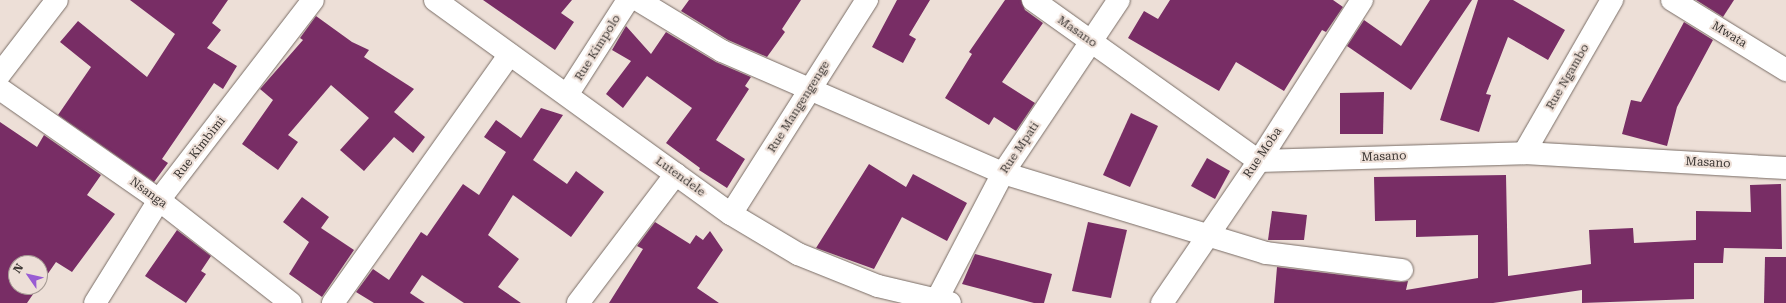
<!DOCTYPE html>
<style>
body{margin:0}
#map{position:relative;width:1786px;height:303px;overflow:hidden;background:#eddfd7;font-family:"Roboto Serif",serif}
div>[style]{position:absolute}
[style*='--x']{left:calc(var(--x)*1px);top:calc(var(--y)*1px);width:calc(var(--w)*1px);rotate:calc(var(--a)*1deg)}
.building>*{inset:0;background:#782d65}
.roads{filter:drop-shadow(0 0 1px #796d66) drop-shadow(0 0 1px #796d66)}
.street>*{height:22px;margin:-11px;padding:0 11px;transform-origin:11px;border-radius:11px;background:#fff}
span{translate:-50% -50%;white-space:nowrap;text-align:center;line-height:1.15;-webkit-text-stroke:4px #eddfd7;paint-order:stroke}
.street-label{font-size:12px;color:#3b3633}
.north{position:absolute;left:8px;top:255px;width:40px;height:40px;box-sizing:border-box;background:#eddfd7;border:1px solid #a69b95;border-radius:50%;rotate:304deg;font-size:11px;font-weight:700;line-height:16px;text-align:center;color:#3b3633}
.north::after{content:'';display:block;margin:auto;width:14px;height:18px;background:#995cd3;clip-path:polygon(50% 0,100% 100%,50% 72%,0 100%)}
</style>
<div id="map">
<div class="building">
<div style="clip-path:polygon(130px 0,228px 0,212px 23px,221px 30px,207px 48px,237px 66px,223px 89px,214px 83px,162px 159px,168px 163px,154px 182px,58px 115px,91px 67px,60px 42px,78px 21px,147px 77px,175px 34px)"></div>
<div style="clip-path:polygon(483px 0,572px 0,561px 13px,574px 22px,555px 50px)"></div>
<div style="clip-path:polygon(689px 0,801px 0,782px 29px,785px 32px,767px 57px,728px 40px,681px 11px)"></div>
<div style="clip-path:polygon(897px 0,930px 0,909px 35px,916px 39px,903px 63px,872px 47px)"></div>
<div style="clip-path:polygon(1005px 0,1021px 0,1025px 10px,1043px 23px,1002px 82px,1035px 103px,1016px 131px,994px 117px,989px 125px,945px 98px,972px 54px,969px 52px)"></div>
<div style="clip-path:polygon(1170px 0,1333px 0,1343px 7px,1326px 32px,1322px 30px,1284px 91px,1236px 62px,1219px 91px,1128px 38px,1144px 11px,1158px 19px)"></div>
<div style="clip-path:polygon(1430px 0,1472px 0,1411px 90px,1347px 46px,1364px 20px,1401px 46px)"></div>
<div style="clip-path:polygon(1478px 0,1513px 0,1565px 30px,1548px 60px,1508px 37px,1486px 94px,1491px 95px,1479px 132px,1440px 120px)"></div>
<div style="clip-path:polygon(1696px 0,1734px 0,1723px 17px)"></div>
<div style="clip-path:polygon(316px 16px,352px 42px,369px 50px,364px 57px,414px 89px,394px 112px,425px 137px,413px 153px,394px 137px,364px 171px,340px 150px,369px 118px,331px 85px,288px 135px,298px 142px,278px 170px,242px 144px,273px 100px,260px 89px,303px 40px,300px 38px)"></div>
<div style="clip-path:polygon(1684px 22px,1713px 40px,1677px 107px,1667px 146px,1622px 134px,1631px 100px,1641px 102px)"></div>
<div style="clip-path:polygon(626px 26px,651px 54px,666px 32px,716px 62px,751px 77px,745px 86px,749px 89px,716px 140px,745px 159px,727px 188px,699px 170px,700px 168px,666px 143px,692px 108px,647px 76px,623px 108px,606px 94px,631px 61px,612px 50px)"></div>
<div style="clip-path:polygon(1384px 92px,1383px 134px,1340px 134px,1340px 93px)"></div>
<div style="clip-path:polygon(541px 108px,563px 115px,533px 160px,567px 184px,576px 171px,604px 192px,571px 237px,513px 195px,488px 235px,519px 259px,498px 287px,521px 303px,464px 303px,422px 275px,410px 293px,425px 303px,374px 303px,356px 292px,373px 269px,389px 280px,421px 232px,427px 236px,463px 184px,479px 195px,506px 152px,484px 137px,496px 120px,521px 138px)"></div>
<div style="clip-path:polygon(1131px 113px,1158px 126px,1130px 187px,1103px 175px)"></div>
<div style="clip-path:polygon(0 122px,37px 147px,44px 135px,101px 175px,87px 195px,115px 214px,72px 272px,56px 262px,40px 285px,40px 263px,16px 263px,16px 287px,38px 287px,27px 303px,0 303px)"></div>
<div style="clip-path:polygon(1207px 158px,1230px 171px,1215px 199px,1191px 186px)"></div>
<div style="clip-path:polygon(869px 164px,906px 187px,913px 174px,967px 203px,947px 241px,902px 217px,874px 269px,816px 248px)"></div>
<div style="clip-path:polygon(1506px 175px,1508px 276px,1591px 264px,1589px 230px,1633px 228px,1634px 243px,1696px 240px,1696px 211px,1751px 212px,1750px 185px,1781px 184px,1782px 249px,1724px 248px,1723px 263px,1694px 263px,1694px 299px,1582px 303px,1582px 290px,1493px 303px,1274px 303px,1277px 267px,1400px 282px,1408px 281px,1406px 290px,1478px 278px,1478px 235px,1416px 237px,1416px 220px,1375px 221px,1374px 177px)"></div>
<div style="clip-path:polygon(302px 197px,329px 217px,321px 228px,354px 250px,322px 297px,289px 274px,309px 242px,283px 222px)"></div>
<div style="clip-path:polygon(1272px 211px,1307px 215px,1304px 240px,1268px 240px)"></div>
<div style="clip-path:polygon(655px 222px,690px 244px,696px 235px,703px 240px,710px 231px,723px 250px,697px 288px,719px 303px,609px 303px,643px 249px,637px 246px)"></div>
<div style="clip-path:polygon(1088px 222px,1127px 230px,1111px 298px,1072px 291px)"></div>
<div style="clip-path:polygon(177px 230px,211px 256px,201px 271px,206px 274px,186px 303px,145px 276px)"></div>
<div style="clip-path:polygon(975px 254px,1052px 274px,1044px 303px,1034px 303px,962px 284px)"></div>
<div style="clip-path:polygon(1765px 257px,1786px 257px,1786px 303px,1764px 303px)"></div>
</div>
<div class="roads">
<div class="street">
<div style="--x:435;--y:0;--w:365;--a:35.9"></div>
<div style="--x:731;--y:214;--w:78;--a:30.8"></div>
<div style="--x:798;--y:254;--w:86;--a:21.8"></div>
<div style="--x:878;--y:286;--w:74;--a:13.3"></div>
<div style="--x:638;--y:0;--w:98;--a:31.3"></div>
<div style="--x:722;--y:51;--w:306;--a:23.5"></div>
<div style="--x:1003;--y:173;--w:275;--a:16.9"></div>
<div style="--x:1266;--y:253;--w:137;--a:7.1"></div>
<div style="--x:1033;--y:0;--w:277;--a:35.5"></div>
<div style="--x:1259;--y:161;--w:265;--a:-1.7"></div>
<div style="--x:1524;--y:153;--w:262;--a:3.3"></div>
<div style="--x:1672;--y:0;--w:134;--a:31.6"></div>
<div style="--x:0;--y:74;--w:93;--a:-52.4"></div>
<div style="--x:0;--y:89;--w:194;--a:34.9"></div>
<div style="--x:159;--y:200;--w:167;--a:38"></div>
<div style="--x:567;--y:95;--w:113;--a:-57.3"></div>
<div style="--x:1524;--y:153;--w:177;--a:-60.1"></div>
<div style="--x:731;--y:214;--w:254;--a:-57.6"></div>
<div style="--x:95;--y:303;--w:121;--a:-58.1"></div>
<div style="--x:159;--y:200;--w:252;--a:-52.4"></div>
<div style="--x:333;--y:303;--w:305;--a:-54.6"></div>
<div style="--x:578;--y:303;--w:162;--a:-52.8"></div>
<div style="--x:935;--y:303;--w:147;--a:-62.4"></div>
<div style="--x:1003;--y:173;--w:208;--a:-56.2"></div>
<div style="--x:1162;--y:303;--w:172;--a:-55.7"></div>
<div style="--x:1259;--y:161;--w:191;--a:-57.4"></div>
</div>
</div>
<div class="street-label">
<span style="left:1077px;top:32px;rotate:35deg">Masano</span>
<span style="left:1729px;top:35px;rotate:31deg">Mwata</span>
<span style="left:598px;top:48px;rotate:-58deg">Rue Kimpolo</span>
<span style="left:1568px;top:77px;rotate:-60deg">Rue Ngambo</span>
<span style="left:799px;top:107px;rotate:-58deg">Rue Mangengenge</span>
<span style="left:200px;top:148px;rotate:-52deg">Rue Kimbimi</span>
<span style="left:1020px;top:148px;rotate:-56deg">Rue Mpati</span>
<span style="left:1263px;top:153px;rotate:-56deg">Rue Moba</span>
<span style="left:1384px;top:157px;rotate:-2deg">Masano</span>
<span style="left:1708px;top:163px;rotate:3deg">Masano</span>
<span style="left:680px;top:177px;rotate:36deg">Lutendele</span>
<span style="left:148px;top:193px;rotate:36deg">Nsanga</span>
</div>
<div class="north">N</div>
</div>
